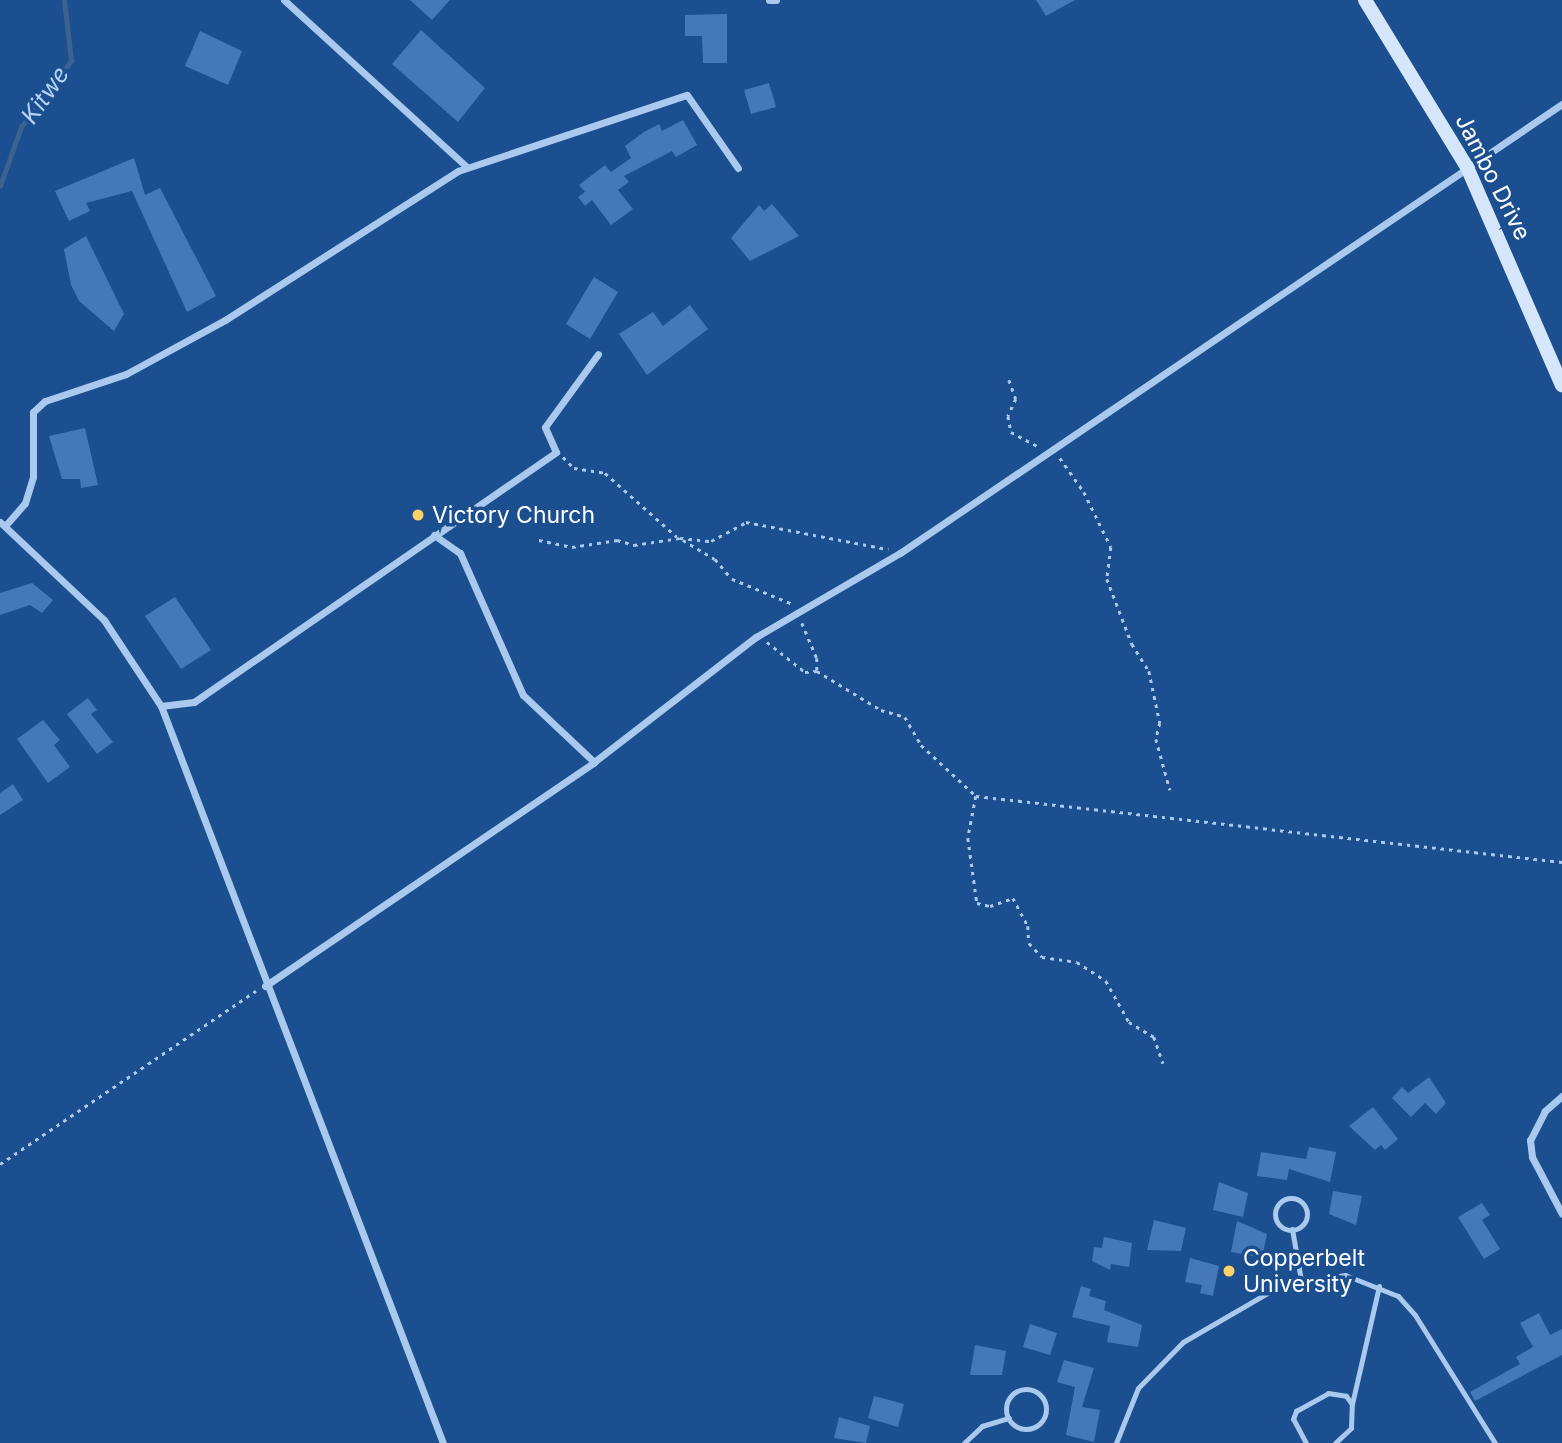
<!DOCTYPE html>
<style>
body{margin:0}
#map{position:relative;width:1562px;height:1443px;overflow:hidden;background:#1b4f8f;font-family:Inter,sans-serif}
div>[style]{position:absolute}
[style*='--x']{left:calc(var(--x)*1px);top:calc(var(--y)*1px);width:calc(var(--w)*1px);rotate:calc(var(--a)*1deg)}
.stream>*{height:4.5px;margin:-2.25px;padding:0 2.25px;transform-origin:2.25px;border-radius:2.25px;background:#3c6290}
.building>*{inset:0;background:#4478b7}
.path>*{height:2.5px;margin-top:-1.25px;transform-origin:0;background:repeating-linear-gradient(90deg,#a9c9ee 0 3.5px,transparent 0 8.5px)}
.lane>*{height:5px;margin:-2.5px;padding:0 2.5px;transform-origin:2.5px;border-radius:2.5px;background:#a9c9ee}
.lane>.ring{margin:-2.5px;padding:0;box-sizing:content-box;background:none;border:5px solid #a9c9ee;border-radius:50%}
.street>*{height:7px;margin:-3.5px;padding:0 3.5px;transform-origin:3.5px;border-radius:3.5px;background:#a9c9ee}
.secondary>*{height:14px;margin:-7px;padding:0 7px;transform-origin:7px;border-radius:7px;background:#d6e6fa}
.dots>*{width:19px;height:19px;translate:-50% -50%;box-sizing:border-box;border:4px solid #1b4f8f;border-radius:50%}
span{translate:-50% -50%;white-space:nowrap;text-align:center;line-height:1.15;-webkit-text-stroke:7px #1b4f8f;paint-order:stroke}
.street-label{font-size:23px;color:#fff}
.poi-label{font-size:23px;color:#fff}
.left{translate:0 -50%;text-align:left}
.water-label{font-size:24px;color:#b5d3f5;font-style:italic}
</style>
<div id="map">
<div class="stream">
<div style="--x:0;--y:186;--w:63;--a:-70.4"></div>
<div style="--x:21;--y:127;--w:83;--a:-52.9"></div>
<div style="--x:71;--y:61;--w:61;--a:-96.5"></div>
</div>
<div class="building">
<div style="clip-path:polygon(410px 0,450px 0,432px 20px)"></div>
<div style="clip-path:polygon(1036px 0,1075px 0,1046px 16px)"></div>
<div style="clip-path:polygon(727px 14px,727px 63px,703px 63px,702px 36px,685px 36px,685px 15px)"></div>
<div style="clip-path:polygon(421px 30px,485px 88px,458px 122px,392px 64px)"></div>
<div style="clip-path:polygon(200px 31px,242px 51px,228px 85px,185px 66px)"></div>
<div style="clip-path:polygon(769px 83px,776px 107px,751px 114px,744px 90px)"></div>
<div style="clip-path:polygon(683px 120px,697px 145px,676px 157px,672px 151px,624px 176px,629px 182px,618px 190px,633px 209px,611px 225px,592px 200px,585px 206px,578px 197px,585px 192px,579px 185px,605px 165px,611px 172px,631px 158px,625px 146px,644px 132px,659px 124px,662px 131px)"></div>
<div style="clip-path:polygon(134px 158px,145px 195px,160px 188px,216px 296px,187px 312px,132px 191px,86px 203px,90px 211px,69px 221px,55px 191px)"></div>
<div style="clip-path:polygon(772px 204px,799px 236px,750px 261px,731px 238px,759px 205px,764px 211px)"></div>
<div style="clip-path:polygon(86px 236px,124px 314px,114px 331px,79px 301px,71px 285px,64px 249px)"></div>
<div style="clip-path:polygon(594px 277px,618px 292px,590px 339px,566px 324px)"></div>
<div style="clip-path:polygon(690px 305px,708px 329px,647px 375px,619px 334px,653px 312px,663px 326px)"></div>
<div style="clip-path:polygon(85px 428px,98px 485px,81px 488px,80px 479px,62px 479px,49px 436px)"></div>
<div style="clip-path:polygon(32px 583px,53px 600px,42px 613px,30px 605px,0 615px,0 593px)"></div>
<div style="clip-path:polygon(175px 597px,211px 650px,181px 669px,145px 616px)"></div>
<div style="clip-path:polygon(88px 698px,97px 710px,91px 714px,113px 742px,97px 754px,67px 714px)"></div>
<div style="clip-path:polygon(43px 720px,60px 740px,54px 745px,70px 767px,48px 783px,17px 739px)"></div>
<div style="clip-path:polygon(13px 784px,23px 800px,0 815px,0 793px)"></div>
<div style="clip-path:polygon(1429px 1077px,1446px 1103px,1436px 1114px,1425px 1103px,1411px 1117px,1392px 1098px,1402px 1087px,1408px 1093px)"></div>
<div style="clip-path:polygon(1373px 1107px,1398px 1139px,1385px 1150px,1381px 1145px,1375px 1150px,1349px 1126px)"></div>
<div style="clip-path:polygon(1309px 1147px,1336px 1152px,1330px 1182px,1289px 1169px,1287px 1180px,1257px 1176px,1261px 1152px,1306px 1159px)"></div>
<div style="clip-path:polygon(1219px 1182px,1248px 1193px,1243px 1217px,1213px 1210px)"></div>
<div style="clip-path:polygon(1333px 1191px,1362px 1196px,1356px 1225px,1329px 1214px)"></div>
<div style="clip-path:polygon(1482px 1203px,1490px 1215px,1482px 1220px,1500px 1249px,1484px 1259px,1458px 1217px)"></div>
<div style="clip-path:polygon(1154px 1220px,1186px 1228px,1181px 1251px,1147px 1250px)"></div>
<div style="clip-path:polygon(1237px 1221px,1267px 1234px,1262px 1258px,1231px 1252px)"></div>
<div style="clip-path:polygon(1104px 1237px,1132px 1243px,1129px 1267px,1111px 1264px,1110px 1270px,1092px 1261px,1094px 1247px,1102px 1248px)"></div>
<div style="clip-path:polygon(1190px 1258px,1219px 1266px,1213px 1296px,1200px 1293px,1202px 1285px,1185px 1282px)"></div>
<div style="clip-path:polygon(1081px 1286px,1091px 1289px,1089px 1296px,1106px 1301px,1104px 1310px,1142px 1325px,1138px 1347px,1107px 1342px,1110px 1326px,1072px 1317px)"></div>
<div style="clip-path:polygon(1539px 1313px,1550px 1335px,1562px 1329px,1562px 1355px,1475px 1401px,1470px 1392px,1520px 1364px,1516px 1357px,1533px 1347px,1520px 1323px)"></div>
<div style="clip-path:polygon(1030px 1324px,1057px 1333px,1050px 1355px,1023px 1347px)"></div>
<div style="clip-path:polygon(975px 1345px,1006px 1351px,1002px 1375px,970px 1375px)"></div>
<div style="clip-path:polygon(1064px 1360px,1094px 1368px,1082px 1407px,1100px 1410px,1094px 1442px,1066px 1435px,1075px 1387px,1057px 1382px)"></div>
<div style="clip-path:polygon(874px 1396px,904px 1404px,898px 1427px,868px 1418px)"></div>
<div style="clip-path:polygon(839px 1417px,870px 1426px,866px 1443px,834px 1438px)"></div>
</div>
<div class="path">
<div style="--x:1009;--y:380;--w:20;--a:70"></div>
<div style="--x:1016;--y:399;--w:19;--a:115"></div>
<div style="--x:1008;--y:416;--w:16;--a:79"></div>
<div style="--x:1011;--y:432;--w:32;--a:28"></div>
<div style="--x:563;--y:457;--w:16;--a:45"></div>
<div style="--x:574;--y:468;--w:31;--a:9"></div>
<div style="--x:605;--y:473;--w:96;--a:41.6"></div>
<div style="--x:1060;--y:458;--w:42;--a:54.8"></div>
<div style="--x:1084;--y:492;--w:61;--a:63.9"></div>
<div style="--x:1111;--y:547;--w:32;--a:97"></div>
<div style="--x:1107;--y:579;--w:70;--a:69"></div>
<div style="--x:1132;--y:644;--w:32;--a:58"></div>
<div style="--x:1149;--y:671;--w:53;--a:78.1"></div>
<div style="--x:1160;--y:723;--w:16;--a:104"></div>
<div style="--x:1156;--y:739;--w:53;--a:74.6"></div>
<div style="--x:539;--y:540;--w:34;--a:12"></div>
<div style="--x:572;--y:547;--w:46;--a:-8.8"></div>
<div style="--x:617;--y:540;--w:18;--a:16"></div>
<div style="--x:634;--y:545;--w:47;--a:-8.7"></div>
<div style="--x:680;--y:538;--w:31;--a:6"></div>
<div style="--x:711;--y:541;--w:40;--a:-28"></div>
<div style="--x:746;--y:522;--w:145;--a:10.8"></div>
<div style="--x:683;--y:540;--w:37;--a:31"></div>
<div style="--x:715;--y:559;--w:26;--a:50"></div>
<div style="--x:732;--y:579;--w:66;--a:22.3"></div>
<div style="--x:802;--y:623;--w:38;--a:67"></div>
<div style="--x:817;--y:658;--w:13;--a:90"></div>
<div style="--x:767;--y:642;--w:48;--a:38.3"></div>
<div style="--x:805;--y:672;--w:12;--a:-5"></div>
<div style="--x:817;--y:671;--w:75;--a:31.4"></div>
<div style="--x:881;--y:710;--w:25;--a:16"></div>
<div style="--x:905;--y:717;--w:32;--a:60"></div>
<div style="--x:921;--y:745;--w:75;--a:42.8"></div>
<div style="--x:976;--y:796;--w:590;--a:6.43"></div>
<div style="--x:976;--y:796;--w:43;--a:100.8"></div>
<div style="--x:968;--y:838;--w:66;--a:82.1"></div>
<div style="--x:977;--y:903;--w:13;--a:13"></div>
<div style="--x:990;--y:906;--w:24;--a:-19"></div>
<div style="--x:1013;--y:898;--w:32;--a:62"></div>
<div style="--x:1028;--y:926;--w:17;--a:87"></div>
<div style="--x:1029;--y:943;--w:19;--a:47"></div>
<div style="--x:1042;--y:957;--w:35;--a:8"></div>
<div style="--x:1077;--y:962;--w:35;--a:33"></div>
<div style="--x:1106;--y:981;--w:47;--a:60.7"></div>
<div style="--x:1129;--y:1022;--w:29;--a:31"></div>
<div style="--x:1154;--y:1037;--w:28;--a:71"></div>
<div style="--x:0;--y:1164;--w:309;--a:-34.1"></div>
</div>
<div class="lane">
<div class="ring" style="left:1275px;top:1198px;width:27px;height:27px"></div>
<div style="--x:1292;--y:1229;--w:52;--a:80"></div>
<div class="ring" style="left:1006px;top:1389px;width:35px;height:35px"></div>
<div style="--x:964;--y:1443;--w:25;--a:-43"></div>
<div style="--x:982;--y:1426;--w:28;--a:-17"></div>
<div style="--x:1116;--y:1443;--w:59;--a:-68.2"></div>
<div style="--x:1138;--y:1388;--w:64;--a:-45.6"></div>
<div style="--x:1183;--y:1342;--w:116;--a:-30.1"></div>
<div style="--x:1283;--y:1284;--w:63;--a:-8.3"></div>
<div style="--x:1345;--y:1275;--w:57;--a:21.6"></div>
<div style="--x:1398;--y:1296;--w:25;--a:48"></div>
<div style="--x:1415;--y:1315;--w:151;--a:58"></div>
<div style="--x:1306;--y:1443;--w:27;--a:-118"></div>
<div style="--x:1293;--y:1419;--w:9;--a:-69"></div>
<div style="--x:1296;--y:1411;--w:37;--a:-29"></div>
<div style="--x:1328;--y:1393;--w:18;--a:9"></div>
<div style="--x:1346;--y:1396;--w:10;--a:53"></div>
<div style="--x:1335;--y:1443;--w:22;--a:-43"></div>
<div style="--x:1351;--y:1428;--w:24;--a:-88"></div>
<div style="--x:1352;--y:1404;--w:121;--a:-77.1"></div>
</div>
<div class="street">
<div style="--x:284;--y:0;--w:248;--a:42.4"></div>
<div style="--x:769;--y:0;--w:7;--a:0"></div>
<div style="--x:0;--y:522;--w:143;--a:43.3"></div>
<div style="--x:104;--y:620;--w:103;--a:56.5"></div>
<div style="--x:161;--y:706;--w:789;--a:69.06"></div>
<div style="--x:5;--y:526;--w:30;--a:-49"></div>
<div style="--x:25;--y:503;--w:27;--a:-73"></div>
<div style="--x:33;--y:477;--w:65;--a:-90"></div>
<div style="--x:33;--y:412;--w:16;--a:-43"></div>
<div style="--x:45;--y:401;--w:85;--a:-18.4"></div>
<div style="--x:126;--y:374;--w:113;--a:-28.6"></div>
<div style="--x:225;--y:320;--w:277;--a:-32.6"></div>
<div style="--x:458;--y:171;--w:241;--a:-18.4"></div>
<div style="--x:687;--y:95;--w:89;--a:55.1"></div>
<div style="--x:434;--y:535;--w:32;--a:35"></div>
<div style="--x:460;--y:553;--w:155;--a:66.1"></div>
<div style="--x:523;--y:695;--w:98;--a:43.3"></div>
<div style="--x:161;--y:706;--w:33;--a:-7"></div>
<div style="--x:194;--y:702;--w:440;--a:-34.6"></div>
<div style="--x:556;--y:452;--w:27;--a:-114"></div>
<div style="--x:545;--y:427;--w:90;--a:-54"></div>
<div style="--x:265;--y:986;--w:398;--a:-34.2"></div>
<div style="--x:594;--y:762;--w:205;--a:-37.7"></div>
<div style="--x:756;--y:637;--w:167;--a:-30.3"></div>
<div style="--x:900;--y:553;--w:800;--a:-34.15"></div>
<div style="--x:1562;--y:1096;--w:23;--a:139"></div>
<div style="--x:1545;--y:1111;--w:33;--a:117"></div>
<div style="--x:1530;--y:1140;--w:17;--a:83"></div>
<div style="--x:1532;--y:1157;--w:64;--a:62.2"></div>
</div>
<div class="secondary">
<div style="--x:1365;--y:0;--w:196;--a:58.6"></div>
<div style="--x:1467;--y:167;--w:238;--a:66.5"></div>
</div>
<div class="dots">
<div style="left:418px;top:515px;background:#ffd166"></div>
<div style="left:1229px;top:1271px;background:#ffd166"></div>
</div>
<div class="street-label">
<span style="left:1493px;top:177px;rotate:63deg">Jambo Drive</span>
</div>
<div class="poi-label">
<span class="left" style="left:432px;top:515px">Victory Church</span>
<span class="left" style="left:1243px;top:1271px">Copperbelt<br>University</span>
</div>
<div class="water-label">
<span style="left:45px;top:95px;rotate:-55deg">Kitwe</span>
</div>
</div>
